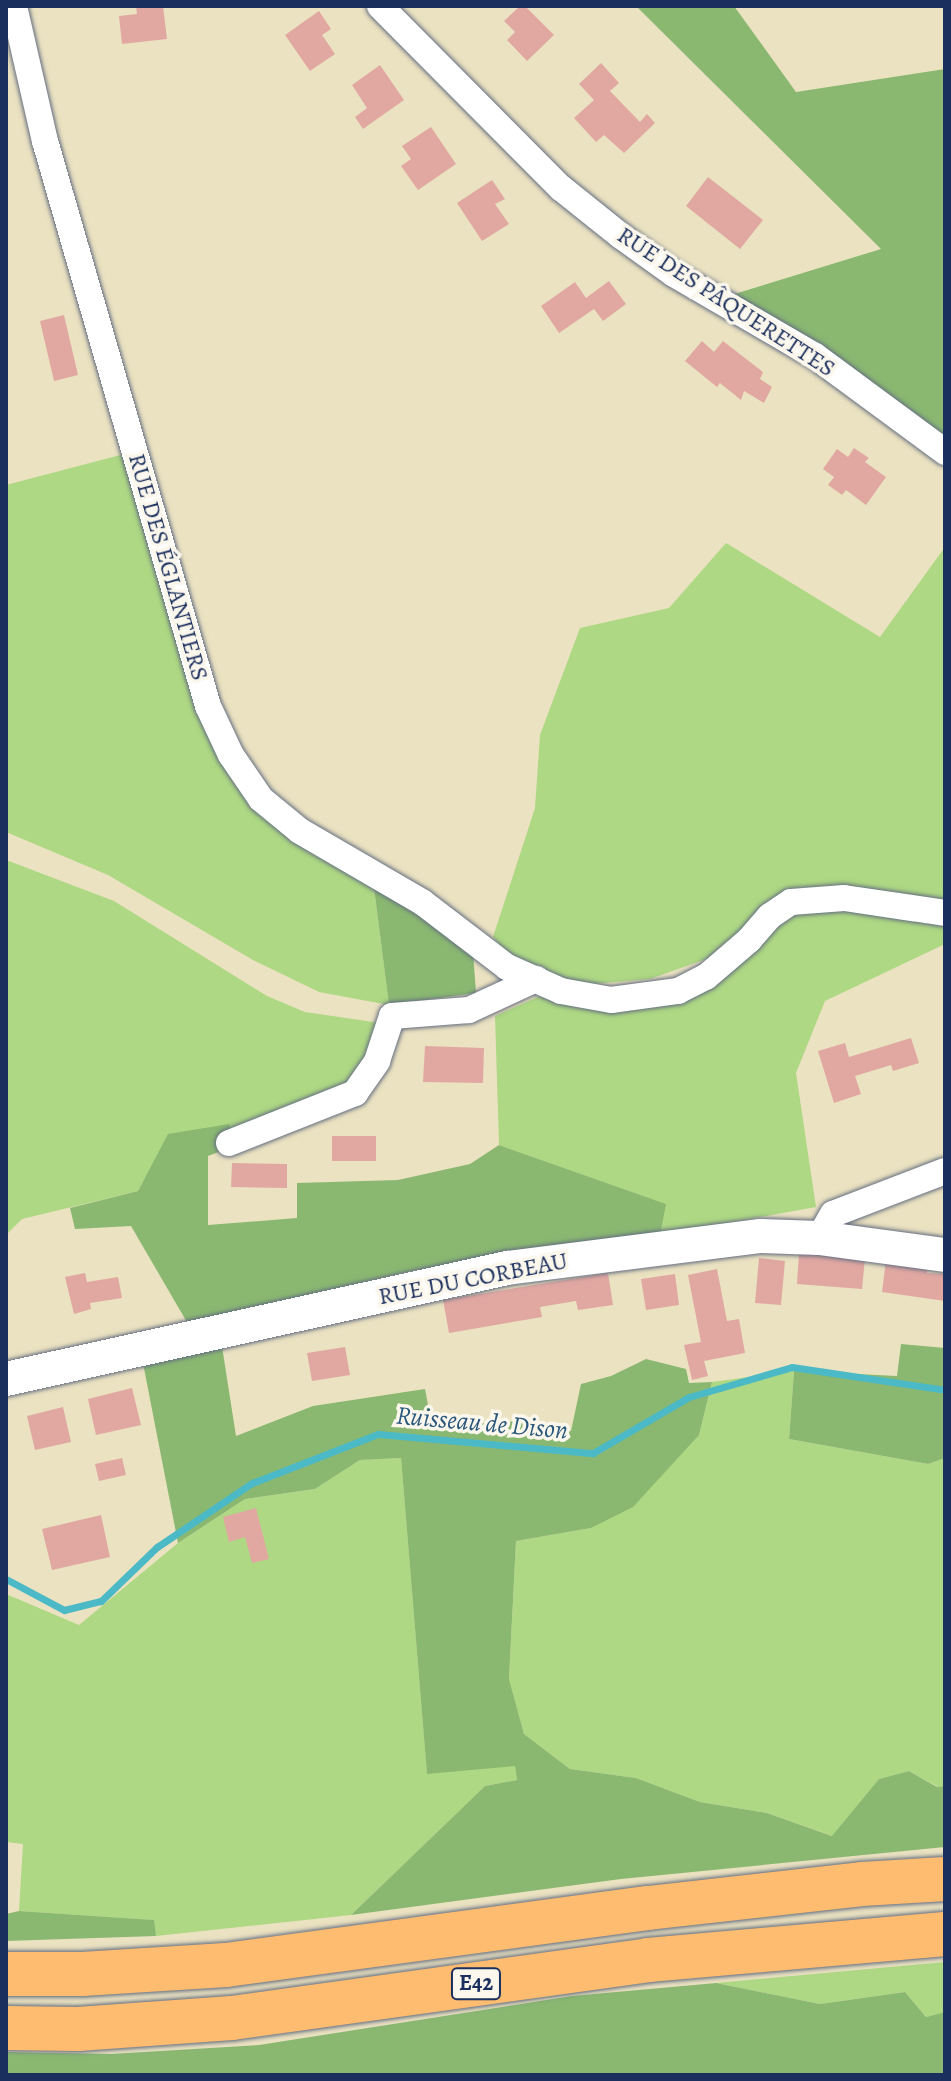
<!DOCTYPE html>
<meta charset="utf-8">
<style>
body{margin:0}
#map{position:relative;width:951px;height:2081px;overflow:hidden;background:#ebe2c1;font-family:Alegreya,serif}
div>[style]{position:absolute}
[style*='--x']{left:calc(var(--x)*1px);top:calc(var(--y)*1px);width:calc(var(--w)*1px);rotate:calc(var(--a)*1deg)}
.green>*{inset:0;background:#aed883}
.forest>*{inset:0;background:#8ab871}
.stream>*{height:7px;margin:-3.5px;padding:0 3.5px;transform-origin:3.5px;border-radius:3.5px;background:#4cb9c6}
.building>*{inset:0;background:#e1a8a2}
.roads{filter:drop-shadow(0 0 2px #646e81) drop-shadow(0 0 2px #646e81)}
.minor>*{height:26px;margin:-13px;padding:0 13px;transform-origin:13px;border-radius:13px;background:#fff}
.tertiary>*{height:34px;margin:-17px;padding:0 17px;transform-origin:17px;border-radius:17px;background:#fff}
.motorway>*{height:44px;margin:-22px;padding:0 22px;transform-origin:22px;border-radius:22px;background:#febc71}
span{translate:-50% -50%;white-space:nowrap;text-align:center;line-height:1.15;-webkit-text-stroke:7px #fbf7ec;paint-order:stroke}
.shield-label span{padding:2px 6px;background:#fbf7ec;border:2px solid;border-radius:6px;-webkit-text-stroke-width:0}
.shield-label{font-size:22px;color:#1b2f5e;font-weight:700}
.street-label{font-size:24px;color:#1b2f5e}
.water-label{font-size:26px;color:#2a587d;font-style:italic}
.frame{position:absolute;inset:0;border:8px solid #1b2f5e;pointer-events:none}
</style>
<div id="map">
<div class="green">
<div style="clip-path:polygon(128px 453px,254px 808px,374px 888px,389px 1005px,319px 992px,253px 960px,108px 875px,6px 832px,6px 485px)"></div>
<div style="clip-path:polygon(726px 543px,880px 637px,945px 547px,945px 905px,879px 893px,803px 887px,764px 912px,709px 958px,650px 979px,581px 985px,515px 961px,493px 937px,535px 808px,540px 735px,580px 628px,669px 608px)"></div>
<div style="clip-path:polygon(6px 860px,114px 901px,267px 996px,305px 1012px,380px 1023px,363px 1073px,319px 1105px,231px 1131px,169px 1134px,138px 1191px,22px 1219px,6px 1235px)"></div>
<div style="clip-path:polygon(835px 902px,945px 915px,945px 944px,825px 1001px,796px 1073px,816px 1207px,660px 1235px,665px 1204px,499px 1145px,495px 1016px,538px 997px,594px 1003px,649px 1003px,785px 911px)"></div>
<div style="clip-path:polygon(794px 1371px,789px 1439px,928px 1464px,945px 1458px,945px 1786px,938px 1787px,909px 1771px,879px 1779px,833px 1836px,767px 1813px,700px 1802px,636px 1778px,570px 1769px,524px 1734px,509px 1680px,516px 1541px,591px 1528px,699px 1435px,712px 1382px)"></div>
<div style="clip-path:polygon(401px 1458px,427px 1773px,515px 1765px,517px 1780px,485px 1786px,351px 1915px,156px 1936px,153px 1920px,19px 1911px,23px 1844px,6px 1842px,6px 1594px,79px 1625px,178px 1543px,245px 1499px,315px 1489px,360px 1460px)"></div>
<div style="clip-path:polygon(945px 1962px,945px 2012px,926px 2017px,905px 1992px,820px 2004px,716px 1983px)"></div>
</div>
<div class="forest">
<div style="clip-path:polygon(636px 6px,734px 6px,796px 92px,945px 69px,945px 442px,731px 295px,881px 249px)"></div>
<div style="clip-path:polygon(374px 888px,436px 919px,473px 952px,476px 993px,389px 1005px)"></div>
<div style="clip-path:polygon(229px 1124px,235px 1146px,208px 1156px,208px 1225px,297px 1218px,297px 1183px,398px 1180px,470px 1164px,499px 1145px,666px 1204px,660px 1235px,411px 1271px,188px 1324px,131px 1226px,75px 1229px,70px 1208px,138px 1191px,168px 1134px)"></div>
<div style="clip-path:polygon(221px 1340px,236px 1436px,313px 1406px,425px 1389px,432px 1426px,521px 1421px,571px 1431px,581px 1384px,611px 1376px,646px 1359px,686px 1369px,689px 1383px,712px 1382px,699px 1435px,633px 1507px,591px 1528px,516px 1541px,509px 1679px,524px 1734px,570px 1769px,636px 1778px,700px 1802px,767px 1813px,832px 1836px,879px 1779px,909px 1771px,937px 1787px,945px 1786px,945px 1847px,621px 1879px,351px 1915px,485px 1786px,517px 1780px,515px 1766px,427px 1774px,401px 1458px,360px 1460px,315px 1489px,245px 1499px,178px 1543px,142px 1358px)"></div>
<div style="clip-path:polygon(901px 1344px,945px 1348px,945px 1458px,928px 1464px,789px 1439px,794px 1371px,897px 1376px)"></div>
<div style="clip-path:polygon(19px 1911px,154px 1920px,156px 1936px,6px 1941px,6px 1914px)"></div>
<div style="clip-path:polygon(716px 1983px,820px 2004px,905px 1992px,926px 2017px,945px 2012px,945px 2075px,6px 2075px,6px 2052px,111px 2054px,259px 2045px,572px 1996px)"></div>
</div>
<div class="stream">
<div style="--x:6;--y:1579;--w:66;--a:28.1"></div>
<div style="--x:64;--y:1610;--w:38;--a:-14"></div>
<div style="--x:101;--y:1601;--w:78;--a:-44"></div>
<div style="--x:157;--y:1547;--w:115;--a:-34"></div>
<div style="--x:252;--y:1483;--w:135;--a:-21.3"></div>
<div style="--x:378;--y:1434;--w:216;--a:5.1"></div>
<div style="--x:593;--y:1453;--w:111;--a:-30.3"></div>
<div style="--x:689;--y:1397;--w:107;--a:-16.2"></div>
<div style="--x:792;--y:1367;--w:155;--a:8.5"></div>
</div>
<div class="building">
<div style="clip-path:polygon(136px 6px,163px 6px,167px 39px,122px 44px,119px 16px,137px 14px)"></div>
<div style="clip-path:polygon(520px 6px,525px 6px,554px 35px,527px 61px,507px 40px,515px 32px,504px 21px)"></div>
<div style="clip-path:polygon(319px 11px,331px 29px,322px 35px,335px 54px,310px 71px,285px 35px)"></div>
<div style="clip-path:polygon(601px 63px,619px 83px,610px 91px,640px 122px,647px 114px,655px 123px,624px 153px,604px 135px,596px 142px,574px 118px,594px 100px,579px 84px)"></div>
<div style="clip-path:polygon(380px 65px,404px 100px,363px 129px,355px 117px,367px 108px,352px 85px)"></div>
<div style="clip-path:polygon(431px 127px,456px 164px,418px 190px,401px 166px,411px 159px,402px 146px)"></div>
<div style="clip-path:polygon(708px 177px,763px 220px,740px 249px,686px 206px)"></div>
<div style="clip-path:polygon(492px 180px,505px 199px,495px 204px,509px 224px,482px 241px,457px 203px)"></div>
<div style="clip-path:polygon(609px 281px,626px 304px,603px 321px,594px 309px,559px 333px,541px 306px,575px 282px,586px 298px)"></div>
<div style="clip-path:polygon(64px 315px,78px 375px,54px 381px,40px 321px)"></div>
<div style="clip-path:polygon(702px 341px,714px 352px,723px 341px,763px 372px,760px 379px,772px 387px,764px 403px,744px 391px,741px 400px,720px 383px,717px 387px,685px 361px)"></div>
<div style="clip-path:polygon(854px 448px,869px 458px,865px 462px,886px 477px,866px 505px,846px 490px,842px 495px,828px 485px,834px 477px,823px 469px,837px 449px,848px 457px)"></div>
<div style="clip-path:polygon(911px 1038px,919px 1063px,893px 1071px,891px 1065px,855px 1076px,861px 1094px,834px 1103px,818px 1051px,845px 1043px,849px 1057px)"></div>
<div style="clip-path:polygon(425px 1046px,484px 1048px,483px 1083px,423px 1082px)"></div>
<div style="clip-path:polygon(332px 1136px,376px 1136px,376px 1161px,332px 1161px)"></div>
<div style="clip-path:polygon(232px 1163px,287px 1164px,287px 1188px,231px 1187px)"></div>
<div style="clip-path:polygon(799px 1253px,865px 1258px,862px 1289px,797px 1284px)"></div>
<div style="clip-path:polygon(759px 1258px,785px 1261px,781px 1305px,755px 1303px)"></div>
<div style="clip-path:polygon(886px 1260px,928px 1266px,927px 1273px,945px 1274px,945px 1301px,882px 1292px)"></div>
<div style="clip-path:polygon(717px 1269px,727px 1321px,739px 1319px,745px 1353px,704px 1361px,708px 1376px,692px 1380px,684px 1345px,701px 1342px,688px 1275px)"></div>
<div style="clip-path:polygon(85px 1273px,87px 1282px,118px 1277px,122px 1298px,90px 1303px,91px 1309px,74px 1314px,65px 1277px)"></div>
<div style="clip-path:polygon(608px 1273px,613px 1305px,578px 1310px,576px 1301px,540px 1307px,542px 1317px,449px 1333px,443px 1300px)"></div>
<div style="clip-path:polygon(675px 1274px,679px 1305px,646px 1310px,641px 1279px)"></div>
<div style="clip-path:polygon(345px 1347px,350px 1375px,312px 1381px,307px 1353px)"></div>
<div style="clip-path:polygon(132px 1388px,141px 1425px,96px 1435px,88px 1399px)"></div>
<div style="clip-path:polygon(63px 1407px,71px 1442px,35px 1450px,27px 1416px)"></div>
<div style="clip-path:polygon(122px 1458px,126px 1475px,99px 1481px,95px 1464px)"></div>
<div style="clip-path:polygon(256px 1508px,269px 1559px,252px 1563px,245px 1537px,229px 1542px,223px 1517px)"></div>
<div style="clip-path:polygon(101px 1515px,110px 1557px,52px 1570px,42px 1529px)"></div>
</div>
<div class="roads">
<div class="minor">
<div style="--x:14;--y:6;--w:139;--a:77.1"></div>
<div style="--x:45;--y:141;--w:588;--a:73.91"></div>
<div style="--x:208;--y:706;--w:54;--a:64.9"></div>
<div style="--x:231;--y:755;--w:53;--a:55.7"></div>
<div style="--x:261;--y:799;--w:50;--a:39.4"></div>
<div style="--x:300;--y:831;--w:141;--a:30.2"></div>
<div style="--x:422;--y:902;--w:107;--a:37.4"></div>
<div style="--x:507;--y:967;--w:59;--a:24"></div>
<div style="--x:561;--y:991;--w:51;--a:10.2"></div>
<div style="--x:611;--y:1000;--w:68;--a:-7.7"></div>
<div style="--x:678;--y:991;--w:31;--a:-27"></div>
<div style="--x:706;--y:977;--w:57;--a:-40.7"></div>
<div style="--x:749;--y:940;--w:32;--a:-49"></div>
<div style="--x:770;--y:916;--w:25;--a:-34"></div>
<div style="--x:791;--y:902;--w:53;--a:-4.3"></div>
<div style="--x:844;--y:898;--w:102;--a:8.4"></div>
<div style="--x:380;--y:6;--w:257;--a:45.2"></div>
<div style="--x:561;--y:188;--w:77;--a:38.7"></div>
<div style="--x:621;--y:236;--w:65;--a:35.6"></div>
<div style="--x:674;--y:274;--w:163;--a:30.2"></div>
<div style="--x:815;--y:356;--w:162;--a:36.4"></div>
<div style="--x:229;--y:1143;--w:136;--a:-21.6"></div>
<div style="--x:355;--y:1093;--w:39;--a:-55"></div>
<div style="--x:377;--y:1061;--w:47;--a:-71.6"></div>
<div style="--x:392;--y:1016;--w:77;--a:-4.5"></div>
<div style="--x:469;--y:1010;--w:74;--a:-24.8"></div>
<div style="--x:819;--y:1238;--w:28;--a:-60"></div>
<div style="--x:833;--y:1214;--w:120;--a:-21"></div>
</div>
<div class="tertiary">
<div style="--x:6;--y:1379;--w:513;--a:-12.49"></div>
<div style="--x:507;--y:1268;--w:256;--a:-7.2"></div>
<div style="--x:761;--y:1236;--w:58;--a:2"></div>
<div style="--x:819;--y:1238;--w:127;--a:7.7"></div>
</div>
<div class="motorway">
<div style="--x:6;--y:1974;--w:76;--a:0"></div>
<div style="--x:82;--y:1974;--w:144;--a:-3.6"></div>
<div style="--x:226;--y:1965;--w:426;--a:-7.7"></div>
<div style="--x:648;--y:1908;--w:215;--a:-6.4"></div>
<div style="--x:862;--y:1884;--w:83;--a:-3.4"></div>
<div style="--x:6;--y:2028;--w:72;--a:0.8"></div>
<div style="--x:78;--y:2029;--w:154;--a:-4.1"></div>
<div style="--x:232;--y:2018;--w:420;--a:-7.9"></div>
<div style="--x:648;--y:1960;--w:298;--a:-5"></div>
</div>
</div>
<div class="shield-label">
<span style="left:476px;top:1984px">E42</span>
</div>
<div class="street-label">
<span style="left:726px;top:302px;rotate:33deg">RUE DES PÂQUERETTES</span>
<span style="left:168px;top:567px;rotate:74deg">RUE DES ÉGLANTIERS</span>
<span style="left:473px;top:1279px;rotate:-11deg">RUE DU CORBEAU</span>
</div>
<div class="water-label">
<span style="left:482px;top:1423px;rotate:5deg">Ruisseau de Dison</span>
</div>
<div class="frame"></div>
</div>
